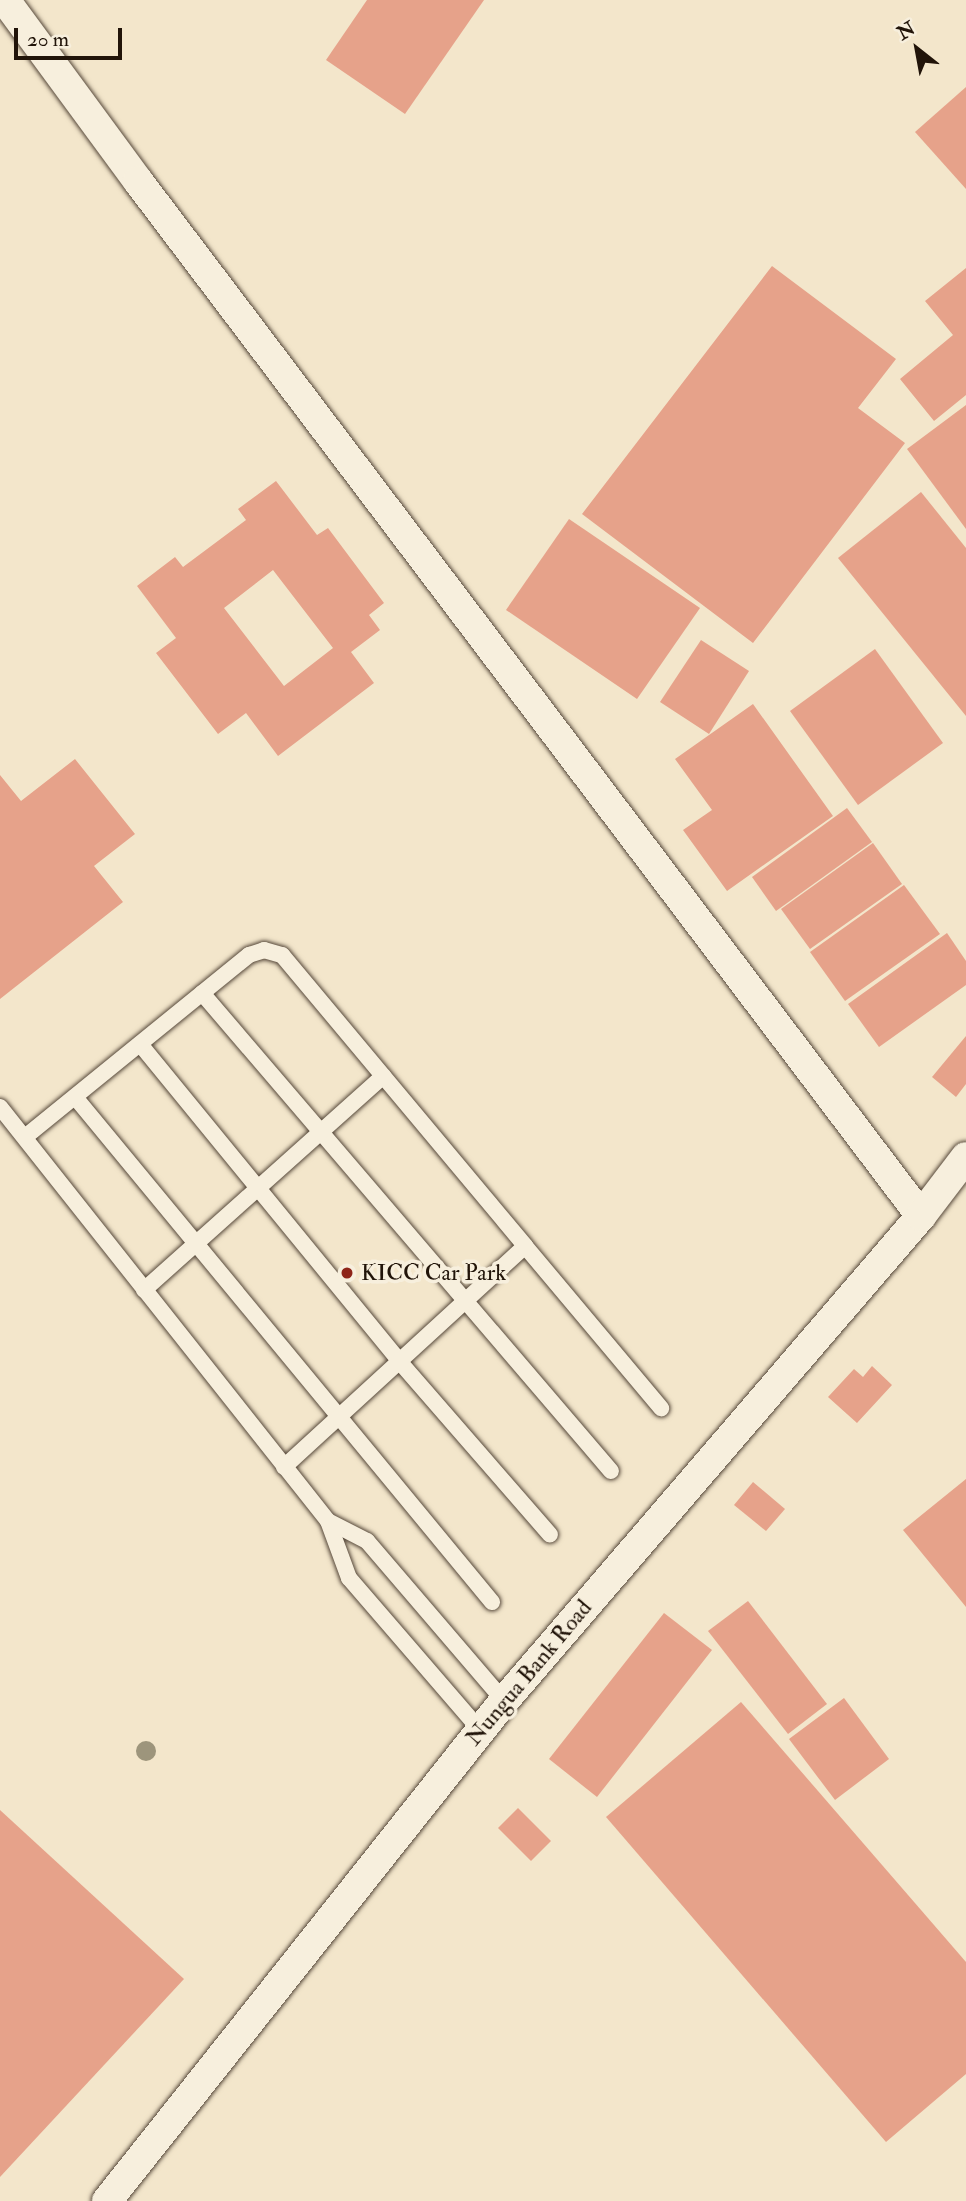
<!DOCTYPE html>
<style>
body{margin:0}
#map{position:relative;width:966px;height:2201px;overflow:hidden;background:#f3e6cb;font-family:"IM FELL Double Pica",serif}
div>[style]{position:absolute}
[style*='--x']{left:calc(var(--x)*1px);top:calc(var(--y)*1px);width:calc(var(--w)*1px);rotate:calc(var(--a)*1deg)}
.building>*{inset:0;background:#e6a28a}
.roads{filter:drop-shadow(0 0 2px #56483a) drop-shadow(0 0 2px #56483a)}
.lane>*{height:16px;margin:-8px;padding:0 8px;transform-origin:8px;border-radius:8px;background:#f7efdd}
.street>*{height:30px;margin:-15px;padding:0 15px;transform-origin:15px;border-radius:15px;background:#f7efdd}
.trees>*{width:20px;height:20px;margin:-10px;border-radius:50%;background:#9d957c}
.dots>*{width:19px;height:19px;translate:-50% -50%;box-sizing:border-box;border:4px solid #f7efdd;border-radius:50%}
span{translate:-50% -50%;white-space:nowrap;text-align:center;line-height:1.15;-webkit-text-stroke:7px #f7efdd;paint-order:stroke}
.poi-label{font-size:23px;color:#211409}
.left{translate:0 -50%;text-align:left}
.street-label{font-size:23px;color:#211409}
.north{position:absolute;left:882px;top:14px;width:70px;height:70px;-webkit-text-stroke:5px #f7efdd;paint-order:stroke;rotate:329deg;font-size:19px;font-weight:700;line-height:28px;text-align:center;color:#211409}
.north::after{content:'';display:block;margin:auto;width:24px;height:32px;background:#211409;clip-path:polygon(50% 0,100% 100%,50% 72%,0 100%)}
.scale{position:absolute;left:14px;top:28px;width:108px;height:32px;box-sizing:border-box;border:4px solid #211409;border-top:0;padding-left:9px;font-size:21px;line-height:24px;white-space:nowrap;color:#211409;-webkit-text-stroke:5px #f7efdd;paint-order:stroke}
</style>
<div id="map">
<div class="building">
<div style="clip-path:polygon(367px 0,484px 0,405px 114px,326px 60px)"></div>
<div style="clip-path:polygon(966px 87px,966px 189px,915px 132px)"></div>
<div style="clip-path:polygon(772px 266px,896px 359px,858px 408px,905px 443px,753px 643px,582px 514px)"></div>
<div style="clip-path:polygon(966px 268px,966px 395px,934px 421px,900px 379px,953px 335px,925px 301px)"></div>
<div style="clip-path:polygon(966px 405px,966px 529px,907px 449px)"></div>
<div style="clip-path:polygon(evenodd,276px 481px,317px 535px,328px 528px,384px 603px,369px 615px,380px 630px,351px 652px,374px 683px,278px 756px,246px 713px,218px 734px,156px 653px,176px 638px,137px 586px,175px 557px,183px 567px,246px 520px,238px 509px,276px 481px,273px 570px,333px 648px,284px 686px,224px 608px,273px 570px)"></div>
<div style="clip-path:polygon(921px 492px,966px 548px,966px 716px,838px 558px)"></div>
<div style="clip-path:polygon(569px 519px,700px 608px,637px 699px,506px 610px)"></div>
<div style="clip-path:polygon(701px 640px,749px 671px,709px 734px,660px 702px)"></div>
<div style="clip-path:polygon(875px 649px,943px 743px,858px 805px,790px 711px)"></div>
<div style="clip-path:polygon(753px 704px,833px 816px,727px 891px,683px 830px,712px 810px,675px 759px)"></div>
<div style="clip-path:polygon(75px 759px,135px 834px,94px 866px,123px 902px,0 999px,0 775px,21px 801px)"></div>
<div style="clip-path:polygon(847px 808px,872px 842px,776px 911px,752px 877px)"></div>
<div style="clip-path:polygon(873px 843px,902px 884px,810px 949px,781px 909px)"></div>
<div style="clip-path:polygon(904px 885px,940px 934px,845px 1001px,810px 952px)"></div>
<div style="clip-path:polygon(947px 933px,966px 961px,966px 985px,879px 1047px,848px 1004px)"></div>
<div style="clip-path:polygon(966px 1036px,966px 1084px,956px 1097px,932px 1077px)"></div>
<div style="clip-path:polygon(872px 1366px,892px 1385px,857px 1423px,828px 1397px,854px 1369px,863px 1377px)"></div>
<div style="clip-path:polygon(966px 1479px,966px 1607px,903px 1530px)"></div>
<div style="clip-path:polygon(753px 1482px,785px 1509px,766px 1531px,734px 1505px)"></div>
<div style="clip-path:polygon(748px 1601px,827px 1704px,788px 1734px,708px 1631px)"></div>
<div style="clip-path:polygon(664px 1613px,712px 1650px,597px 1797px,549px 1759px)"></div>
<div style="clip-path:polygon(844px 1698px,889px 1759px,835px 1800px,789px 1739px)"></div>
<div style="clip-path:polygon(741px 1702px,966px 1962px,966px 2074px,886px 2142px,606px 1817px)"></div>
<div style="clip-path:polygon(518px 1808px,551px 1841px,531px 1861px,498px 1828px)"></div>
<div style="clip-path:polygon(0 1810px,184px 1979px,0 2177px)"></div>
</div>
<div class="roads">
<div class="lane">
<div style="--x:202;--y:993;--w:629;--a:49.45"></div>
<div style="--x:140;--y:1044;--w:409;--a:50.7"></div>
<div style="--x:399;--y:1361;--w:230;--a:49"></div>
<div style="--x:75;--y:1097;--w:655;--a:50.45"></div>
<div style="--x:0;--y:1107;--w:528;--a:51.61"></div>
<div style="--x:328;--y:1521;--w:61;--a:69.8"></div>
<div style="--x:349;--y:1578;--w:201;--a:49.2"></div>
<div style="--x:25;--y:1137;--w:289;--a:-39.1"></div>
<div style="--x:249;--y:955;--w:16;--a:-18"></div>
<div style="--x:264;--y:950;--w:19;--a:16"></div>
<div style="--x:282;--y:955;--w:379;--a:50.1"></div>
<div style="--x:144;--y:1290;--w:321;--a:-41.8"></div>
<div style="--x:284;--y:1467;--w:327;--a:-42.5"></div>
<div style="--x:525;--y:1246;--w:212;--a:50"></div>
<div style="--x:328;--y:1521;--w:44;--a:27.1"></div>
<div style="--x:367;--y:1541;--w:211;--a:49.4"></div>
</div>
<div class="street">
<div style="--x:5;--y:0;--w:225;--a:53.7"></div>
<div style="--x:138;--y:181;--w:1298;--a:52.89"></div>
<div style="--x:107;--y:2201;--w:638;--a:-51.55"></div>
<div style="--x:504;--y:1701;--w:640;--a:-49.31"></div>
<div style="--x:921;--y:1216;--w:74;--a:-52.7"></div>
</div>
</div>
<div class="trees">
<div style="left:146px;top:1751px"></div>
</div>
<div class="dots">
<div style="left:347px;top:1273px;background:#8f2418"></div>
</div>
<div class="poi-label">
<span class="left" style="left:361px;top:1273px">KICC Car Park</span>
</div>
<div class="street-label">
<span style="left:529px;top:1673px;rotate:-50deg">Nungua Bank Road</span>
</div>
<div class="north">N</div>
<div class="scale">20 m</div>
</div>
